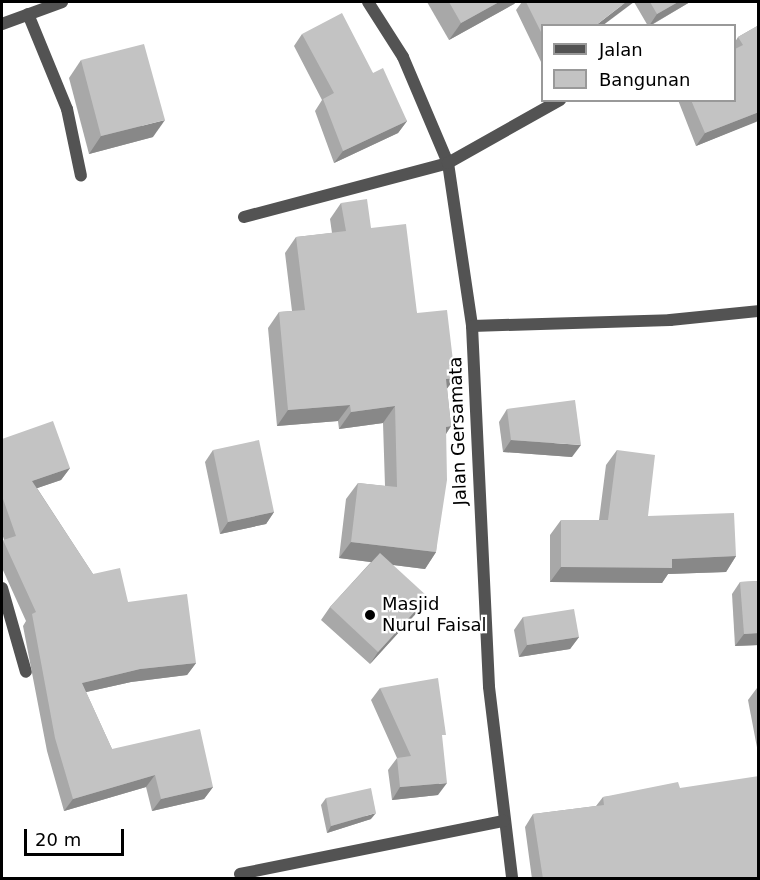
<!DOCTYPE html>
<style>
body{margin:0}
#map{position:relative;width:760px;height:880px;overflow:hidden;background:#fff;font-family:"DejaVu Sans",sans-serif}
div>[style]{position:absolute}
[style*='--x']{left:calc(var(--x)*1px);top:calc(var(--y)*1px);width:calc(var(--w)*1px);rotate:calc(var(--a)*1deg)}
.lane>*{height:12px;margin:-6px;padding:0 6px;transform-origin:6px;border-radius:6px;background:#535353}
.street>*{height:12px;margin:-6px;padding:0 6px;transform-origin:6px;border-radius:6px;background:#535353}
.wall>*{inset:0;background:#a8a8a8}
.shaded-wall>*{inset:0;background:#888}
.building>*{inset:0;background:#c3c3c3}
.dots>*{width:16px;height:16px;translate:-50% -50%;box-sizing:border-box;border:3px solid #fff;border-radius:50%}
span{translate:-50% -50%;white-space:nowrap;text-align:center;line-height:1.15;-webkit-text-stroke:4.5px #fff;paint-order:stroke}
.street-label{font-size:18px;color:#000}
.poi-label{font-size:18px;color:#000}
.left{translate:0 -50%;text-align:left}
.frame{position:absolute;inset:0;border:3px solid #000;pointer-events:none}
.legend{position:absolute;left:541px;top:24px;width:195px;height:78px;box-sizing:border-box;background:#fff;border:2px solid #999;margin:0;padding:8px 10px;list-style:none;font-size:18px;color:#000}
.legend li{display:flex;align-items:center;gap:12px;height:30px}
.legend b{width:30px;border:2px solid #999}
.scale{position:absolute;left:24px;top:829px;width:100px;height:27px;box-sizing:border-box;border:3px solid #000;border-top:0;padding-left:8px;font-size:18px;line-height:21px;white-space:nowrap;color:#000;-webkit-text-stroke:4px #fff;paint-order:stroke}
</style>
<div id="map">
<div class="lane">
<div style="--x:28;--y:14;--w:103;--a:67.7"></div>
<div style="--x:67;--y:109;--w:68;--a:78.2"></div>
<div style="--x:244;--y:217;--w:211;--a:-14.8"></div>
</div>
<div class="street">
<div style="--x:368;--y:2;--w:65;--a:57.5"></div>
<div style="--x:403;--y:57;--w:115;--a:67"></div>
<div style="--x:448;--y:163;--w:165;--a:81.6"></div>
<div style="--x:472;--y:326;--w:361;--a:87.3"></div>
<div style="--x:489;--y:687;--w:192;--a:83.1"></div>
<div style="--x:2;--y:24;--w:64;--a:-20.1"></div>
<div style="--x:448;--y:163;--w:129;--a:-29.4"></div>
<div style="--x:472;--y:326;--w:198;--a:-1.7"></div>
<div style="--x:670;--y:320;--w:88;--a:-5.8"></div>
<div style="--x:2;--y:588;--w:87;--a:74.1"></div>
<div style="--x:240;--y:874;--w:269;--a:-11.4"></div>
</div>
<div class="wall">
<div style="clip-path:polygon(427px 2px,516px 2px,514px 4px,449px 40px)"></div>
<div style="clip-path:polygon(522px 2px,690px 2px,650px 26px,648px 26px,634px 2px,543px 26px,543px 66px,516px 10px)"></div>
<div style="clip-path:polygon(759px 25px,759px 120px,696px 146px,678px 100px,735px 100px,735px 42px,738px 37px)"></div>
<div style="clip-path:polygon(302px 34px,373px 73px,407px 121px,398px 133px,334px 163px,315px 111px,322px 100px,294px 46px)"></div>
<div style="clip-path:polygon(81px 60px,153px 137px,89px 154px,69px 78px)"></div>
<div style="clip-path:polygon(341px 203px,371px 228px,417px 313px,455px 378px,447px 388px,451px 426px,446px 434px,436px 552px,425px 569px,393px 565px,420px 609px,370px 664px,321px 620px,330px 607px,371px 562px,339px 558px,346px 499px,358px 483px,385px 486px,383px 423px,339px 429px,338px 421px,277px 426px,268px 328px,279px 312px,292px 311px,285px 253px,296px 237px,332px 233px,330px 219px)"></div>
<div style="clip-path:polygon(507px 409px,572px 457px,503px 452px,499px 422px)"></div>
<div style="clip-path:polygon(2px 439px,70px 468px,61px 480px,37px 488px,93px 574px,128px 602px,196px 663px,187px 675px,131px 682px,86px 692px,112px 749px,213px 787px,204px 799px,152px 811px,146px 787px,64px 811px,47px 751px,23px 626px,26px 621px,2px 568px,2px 543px,4px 540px,2px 533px)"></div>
<div style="clip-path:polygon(213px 450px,274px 512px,266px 524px,220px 534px,205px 462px)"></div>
<div style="clip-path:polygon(617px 450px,648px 516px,736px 556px,726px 572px,668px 574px,662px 583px,550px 582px,550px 535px,561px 520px,599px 520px,606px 465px)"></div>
<div style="clip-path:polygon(759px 581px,759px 645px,735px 646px,732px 594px,740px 582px)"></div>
<div style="clip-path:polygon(523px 617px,579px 637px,570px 649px,519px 657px,514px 630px)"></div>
<div style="clip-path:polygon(759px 687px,759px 758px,748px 700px,757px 688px)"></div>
<div style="clip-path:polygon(380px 688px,442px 740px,438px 795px,392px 800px,388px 770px,397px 758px,371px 700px)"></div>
<div style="clip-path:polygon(680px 788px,759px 879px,532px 879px,525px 827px,533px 814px,596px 806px,603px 797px)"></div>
<div style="clip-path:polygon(326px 798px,371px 819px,327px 833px,321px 805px)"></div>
</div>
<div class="shaded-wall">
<div style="clip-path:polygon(499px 2px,516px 2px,514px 4px,449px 40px,461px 23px)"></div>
<div style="clip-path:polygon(626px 2px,634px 2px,602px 26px,595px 26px)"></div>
<div style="clip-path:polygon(678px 2px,690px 2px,649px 26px,657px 14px)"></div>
<div style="clip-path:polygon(759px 112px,759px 120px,756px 122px,696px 146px,705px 133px)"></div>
<div style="clip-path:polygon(165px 120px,153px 137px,89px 154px,101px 136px)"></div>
<div style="clip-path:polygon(407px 121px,398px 133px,334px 163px,343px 151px)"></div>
<div style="clip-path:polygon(455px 378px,443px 394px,446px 379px)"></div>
<div style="clip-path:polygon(350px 405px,338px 421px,277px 426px,288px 410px)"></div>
<div style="clip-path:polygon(395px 406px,383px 423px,339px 429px,351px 412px)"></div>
<div style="clip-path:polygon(451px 426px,440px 443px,446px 427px)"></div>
<div style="clip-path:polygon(511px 440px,581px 445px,572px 457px,503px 452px)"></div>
<div style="clip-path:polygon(70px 468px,61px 480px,23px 493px,32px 481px)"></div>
<div style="clip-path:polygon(274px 512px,266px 524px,220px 534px,228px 522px)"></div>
<div style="clip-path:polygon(351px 542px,436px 552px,425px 569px,339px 558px)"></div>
<div style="clip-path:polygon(736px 556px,726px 572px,668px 574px,662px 583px,550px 582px,561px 567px,672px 559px)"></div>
<div style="clip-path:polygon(428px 597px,420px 609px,370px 664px,378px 652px)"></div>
<div style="clip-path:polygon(759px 633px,759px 645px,735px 646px,744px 634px)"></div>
<div style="clip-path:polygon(579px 637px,570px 649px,519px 657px,527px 645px)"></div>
<div style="clip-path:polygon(196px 663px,187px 675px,131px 682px,73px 695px,82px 683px,140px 669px)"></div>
<div style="clip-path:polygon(155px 775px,146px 787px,64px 811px,73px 799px)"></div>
<div style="clip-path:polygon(447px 783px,438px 795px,392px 800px,400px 787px)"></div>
<div style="clip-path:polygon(213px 787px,204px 799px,152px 811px,161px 799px)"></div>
<div style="clip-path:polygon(376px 813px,371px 819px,327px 833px,331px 826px)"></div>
</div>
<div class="building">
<div style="clip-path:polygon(449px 2px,499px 2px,461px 23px)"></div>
<div style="clip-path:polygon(526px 2px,626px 2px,595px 26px,543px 26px,543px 36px)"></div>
<div style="clip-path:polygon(650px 2px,678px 2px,657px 14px)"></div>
<div style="clip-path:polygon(342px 13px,373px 73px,383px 68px,407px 121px,343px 151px,323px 99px,334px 93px,302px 34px)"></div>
<div style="clip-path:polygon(759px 25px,759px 112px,705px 133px,691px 100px,735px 100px,735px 49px,743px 45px,738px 37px)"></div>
<div style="clip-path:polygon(144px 44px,165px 120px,101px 136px,81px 60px)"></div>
<div style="clip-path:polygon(367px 199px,371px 228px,406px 224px,417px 313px,447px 310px,455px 378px,446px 379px,451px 426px,446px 427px,447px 480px,436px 552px,351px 542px,358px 483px,397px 487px,395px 406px,351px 412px,350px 405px,288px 410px,279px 312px,305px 310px,296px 237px,346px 231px,341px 203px)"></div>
<div style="clip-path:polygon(575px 400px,581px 445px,511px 440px,507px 409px)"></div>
<div style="clip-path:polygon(53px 421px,70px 468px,32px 481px,93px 574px,120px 568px,128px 602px,187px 594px,196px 663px,140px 669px,82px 683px,112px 749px,200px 729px,213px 787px,161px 799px,155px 775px,73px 799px,55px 738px,32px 614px,36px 612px,3px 540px,16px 536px,2px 496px,2px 439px)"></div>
<div style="clip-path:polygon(259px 440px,274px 512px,228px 522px,213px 450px)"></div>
<div style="clip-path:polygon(617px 450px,655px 455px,648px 516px,734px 513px,736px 556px,672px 559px,672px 568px,561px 567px,561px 520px,608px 520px)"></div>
<div style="clip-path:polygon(380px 553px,428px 597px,378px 652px,330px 607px)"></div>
<div style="clip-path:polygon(759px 581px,759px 633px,744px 634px,740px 582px)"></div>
<div style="clip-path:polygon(574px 609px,579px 637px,527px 645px,523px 617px)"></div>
<div style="clip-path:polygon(438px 678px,446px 735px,442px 735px,447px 783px,400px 787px,397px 758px,411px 756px,380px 688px)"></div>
<div style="clip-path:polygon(759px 776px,759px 879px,543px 879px,533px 814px,604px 805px,603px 797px,678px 782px,680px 788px)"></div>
<div style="clip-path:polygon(371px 788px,376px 813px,331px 826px,326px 798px)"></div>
</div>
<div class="dots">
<div style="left:370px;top:615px;background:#000"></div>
</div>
<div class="street-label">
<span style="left:458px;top:431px;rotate:-92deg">Jalan Gersamata</span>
</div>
<div class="poi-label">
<span class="left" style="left:382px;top:615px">Masjid<br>Nurul Faisal</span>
</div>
<div class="frame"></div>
<ul class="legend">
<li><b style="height:8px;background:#535353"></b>Jalan</li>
<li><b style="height:16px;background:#c3c3c3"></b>Bangunan</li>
</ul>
<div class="scale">20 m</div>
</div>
